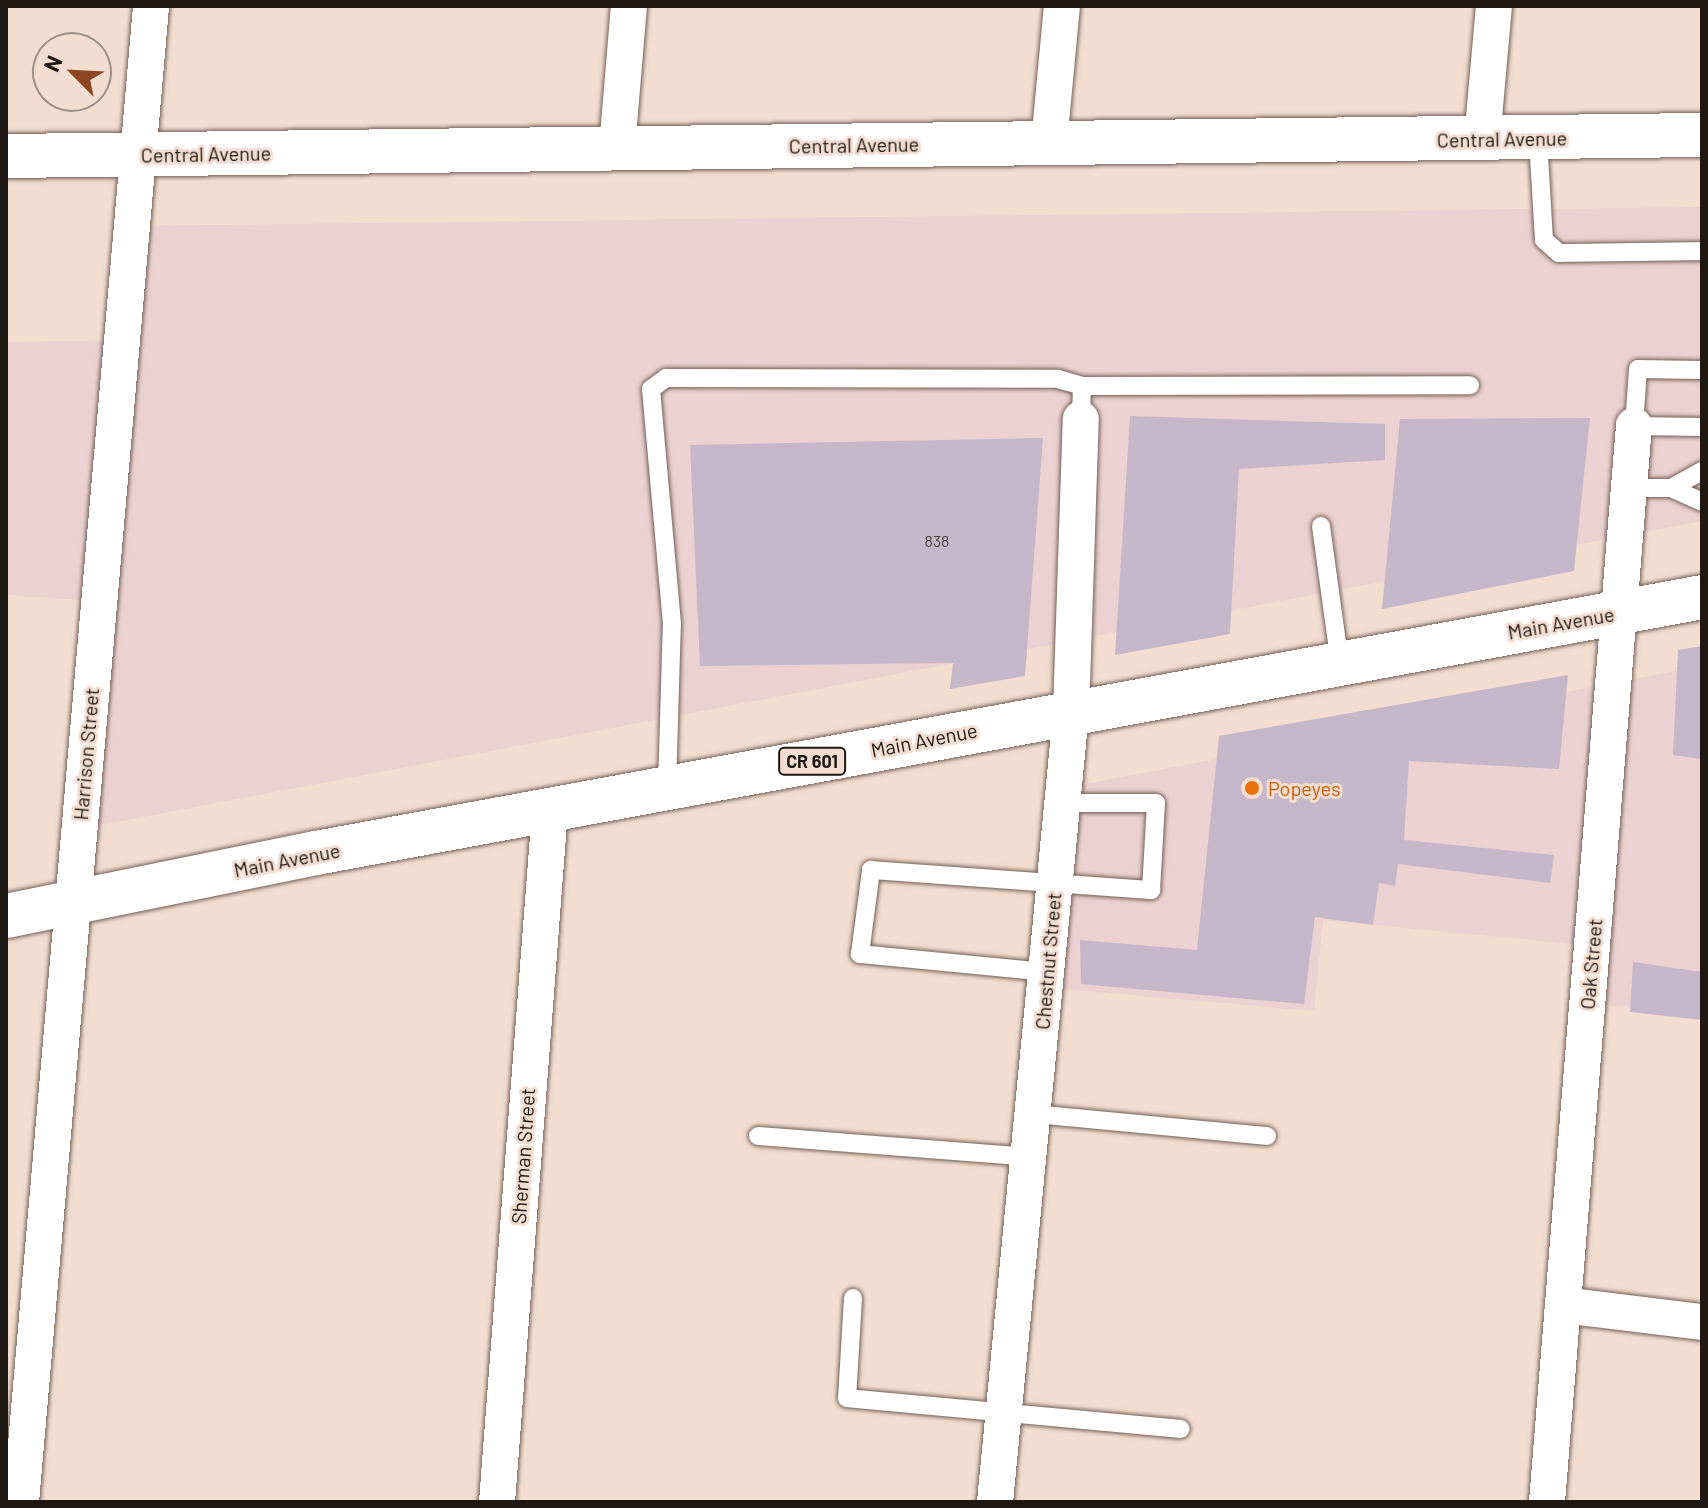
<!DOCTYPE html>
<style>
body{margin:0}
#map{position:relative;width:1708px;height:1508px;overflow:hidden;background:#f3ddd1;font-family:Barlow,sans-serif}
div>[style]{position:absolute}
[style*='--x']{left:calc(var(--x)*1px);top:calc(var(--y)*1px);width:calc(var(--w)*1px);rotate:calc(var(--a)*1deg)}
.industrial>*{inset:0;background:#ecd1d1}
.building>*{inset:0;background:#c5b7c9}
.roads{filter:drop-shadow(0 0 2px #736055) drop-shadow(0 0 2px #736055)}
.lane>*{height:18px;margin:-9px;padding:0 9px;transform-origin:9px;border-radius:9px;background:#fff}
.street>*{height:36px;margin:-18px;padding:0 18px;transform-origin:18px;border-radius:18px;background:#fff}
.secondary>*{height:44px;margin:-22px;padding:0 22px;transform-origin:22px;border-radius:22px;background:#fff}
.primary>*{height:44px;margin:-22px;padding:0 22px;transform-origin:22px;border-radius:22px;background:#fff}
.dots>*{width:22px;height:22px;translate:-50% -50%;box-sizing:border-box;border:4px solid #f3ddd1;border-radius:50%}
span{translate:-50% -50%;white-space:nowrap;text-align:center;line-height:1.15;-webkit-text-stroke:6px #f3ddd1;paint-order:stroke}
.number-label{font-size:16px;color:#483f40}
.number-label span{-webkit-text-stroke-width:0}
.shield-label span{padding:2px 6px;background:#f3ddd1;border:2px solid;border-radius:6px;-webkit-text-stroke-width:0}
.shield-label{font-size:18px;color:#1e1712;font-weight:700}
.street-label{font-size:20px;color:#1e1712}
.food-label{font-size:20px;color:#c56008}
.left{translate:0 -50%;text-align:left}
.frame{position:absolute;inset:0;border:8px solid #1e1712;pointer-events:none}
.north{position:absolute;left:32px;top:32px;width:80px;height:80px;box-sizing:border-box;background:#f3ddd1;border:2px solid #9e8e85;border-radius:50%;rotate:294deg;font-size:22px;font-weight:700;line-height:32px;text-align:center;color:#1e1712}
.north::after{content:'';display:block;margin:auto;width:28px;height:36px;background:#8d4621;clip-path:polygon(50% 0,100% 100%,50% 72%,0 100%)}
</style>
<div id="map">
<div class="industrial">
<div style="clip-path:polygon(1702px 207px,1702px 521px,75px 830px,98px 601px,6px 595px,6px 342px,118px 340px,126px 226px)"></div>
<div style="clip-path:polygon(1702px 666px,1702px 1007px,1589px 1006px,1593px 946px,1323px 920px,1314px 1011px,1039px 987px,1054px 790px)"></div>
</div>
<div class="building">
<div style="clip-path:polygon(1130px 416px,1385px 424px,1385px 460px,1239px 469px,1230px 634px,1115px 655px)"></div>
<div style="clip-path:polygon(1590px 418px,1574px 571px,1382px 609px,1400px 419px)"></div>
<div style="clip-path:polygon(1043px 438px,1025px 676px,950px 689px,953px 663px,700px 666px,690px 445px)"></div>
<div style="clip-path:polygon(1702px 646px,1702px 759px,1673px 755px,1678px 650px)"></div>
<div style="clip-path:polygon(1568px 675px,1559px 769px,1409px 761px,1404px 840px,1554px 855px,1550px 883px,1398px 864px,1395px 886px,1379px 883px,1373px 925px,1315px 917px,1304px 1004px,1081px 984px,1080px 940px,1197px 950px,1219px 736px)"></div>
<div style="clip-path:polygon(1633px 962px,1702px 972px,1702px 1020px,1630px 1012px)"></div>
</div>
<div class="roads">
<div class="lane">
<div style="--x:1538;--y:139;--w:101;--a:86.6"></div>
<div style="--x:1544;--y:240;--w:20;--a:41"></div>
<div style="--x:1559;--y:253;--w:143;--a:-0.8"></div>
<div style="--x:1702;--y:370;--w:64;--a:-179.1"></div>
<div style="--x:1638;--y:369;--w:57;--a:94"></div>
<div style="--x:1634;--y:426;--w:68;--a:0.8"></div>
<div style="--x:1082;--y:386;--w:388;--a:-0.1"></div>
<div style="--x:1630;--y:488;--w:41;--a:0"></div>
<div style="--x:1671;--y:488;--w:34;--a:24"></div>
<div style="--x:1671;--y:488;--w:35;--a:-29"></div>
<div style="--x:1321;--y:526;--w:139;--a:82.2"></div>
<div style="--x:667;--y:788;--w:164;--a:-88.3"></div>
<div style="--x:672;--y:624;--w:236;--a:-95.1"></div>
<div style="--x:651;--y:389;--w:19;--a:-36"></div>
<div style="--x:666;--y:378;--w:392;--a:0.1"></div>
<div style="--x:1058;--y:379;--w:25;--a:16"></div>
<div style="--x:1082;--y:386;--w:33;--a:92"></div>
<div style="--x:1047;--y:972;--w:188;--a:-174.5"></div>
<div style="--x:860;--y:954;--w:85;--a:-82.5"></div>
<div style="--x:871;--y:870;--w:281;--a:4.1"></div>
<div style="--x:1151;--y:890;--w:87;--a:-86.7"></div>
<div style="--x:1156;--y:803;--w:94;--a:180"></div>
<div style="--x:1034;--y:1114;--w:234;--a:5.4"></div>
<div style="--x:758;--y:1136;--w:273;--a:4.4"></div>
<div style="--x:853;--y:1298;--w:100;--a:93.4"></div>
<div style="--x:847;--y:1398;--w:335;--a:5.3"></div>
</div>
<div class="street">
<div style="--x:1482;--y:140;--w:135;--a:-84.9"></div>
<div style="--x:1049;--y:143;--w:138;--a:-84.6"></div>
<div style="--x:617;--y:148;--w:143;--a:-85.2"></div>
<div style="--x:1563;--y:1305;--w:140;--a:7"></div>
<div style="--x:21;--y:1502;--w:1502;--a:-85.03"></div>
<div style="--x:497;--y:1502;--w:694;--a:-85.62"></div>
<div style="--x:995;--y:1502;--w:793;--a:-84.5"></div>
<div style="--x:1071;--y:713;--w:294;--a:-88.1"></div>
<div style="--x:1547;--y:1502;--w:1080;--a:-85.38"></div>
</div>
<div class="secondary">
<div style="--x:6;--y:156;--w:1696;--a:-0.71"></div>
</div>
<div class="primary">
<div style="--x:6;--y:916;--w:316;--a:-11.5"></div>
<div style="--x:316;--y:853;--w:1409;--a:-10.46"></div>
</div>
</div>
<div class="dots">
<div style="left:1252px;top:788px;background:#e8710a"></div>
</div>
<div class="number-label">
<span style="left:937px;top:541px">838</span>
</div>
<div class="shield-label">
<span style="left:812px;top:761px">CR 601</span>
</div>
<div class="street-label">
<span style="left:1502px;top:139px;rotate:-1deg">Central Avenue</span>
<span style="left:854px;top:145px;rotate:-1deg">Central Avenue</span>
<span style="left:206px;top:154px;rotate:-1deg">Central Avenue</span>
<span style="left:1561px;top:623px;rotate:-10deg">Main Avenue</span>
<span style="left:924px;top:740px;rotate:-11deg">Main Avenue</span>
<span style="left:86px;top:754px;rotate:-85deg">Harrison Street</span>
<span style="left:287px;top:860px;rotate:-11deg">Main Avenue</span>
<span style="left:1048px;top:961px;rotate:-85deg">Chestnut Street</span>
<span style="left:1591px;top:964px;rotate:-85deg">Oak Street</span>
<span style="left:523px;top:1156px;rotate:-86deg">Sherman Street</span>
</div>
<div class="food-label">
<span class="left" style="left:1268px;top:788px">Popeyes</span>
</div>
<div class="frame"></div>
<div class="north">N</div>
</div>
